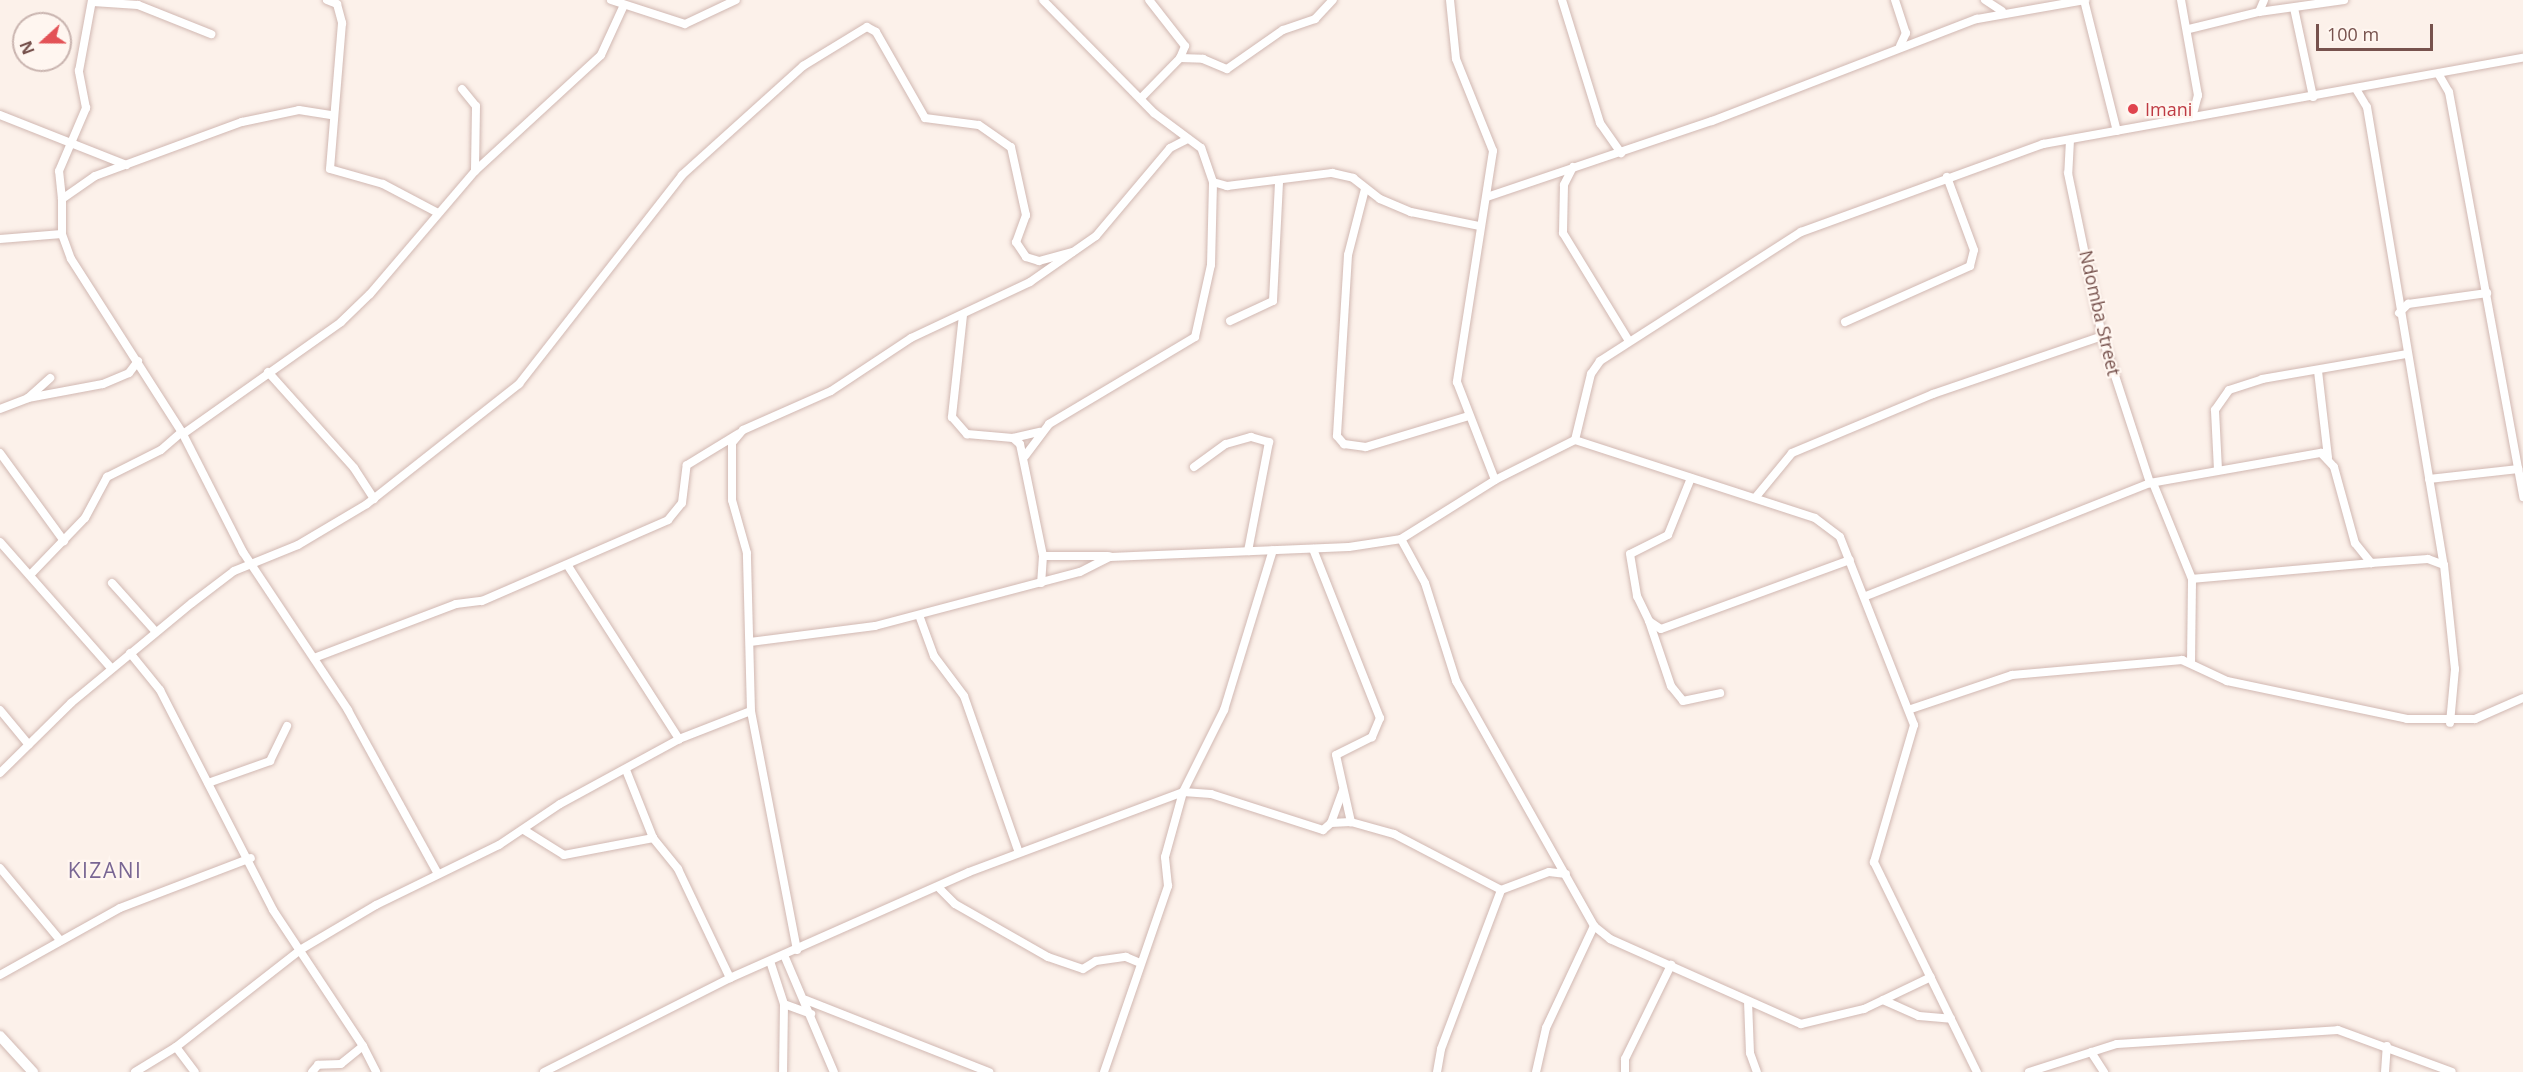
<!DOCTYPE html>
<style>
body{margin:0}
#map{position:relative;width:2523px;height:1072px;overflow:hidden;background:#fcf1ea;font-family:"Open Sans",sans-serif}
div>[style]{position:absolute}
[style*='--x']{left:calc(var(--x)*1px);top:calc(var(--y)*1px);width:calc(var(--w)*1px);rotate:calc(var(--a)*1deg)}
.roads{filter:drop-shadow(0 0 2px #d1b8b2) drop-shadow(0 0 2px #d1b8b2)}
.street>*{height:8px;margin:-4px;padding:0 4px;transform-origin:4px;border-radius:4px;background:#fff}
.secondary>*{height:10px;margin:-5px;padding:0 5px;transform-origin:5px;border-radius:5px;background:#fff}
.dots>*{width:16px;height:16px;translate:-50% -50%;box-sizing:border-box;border:3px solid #fff6f0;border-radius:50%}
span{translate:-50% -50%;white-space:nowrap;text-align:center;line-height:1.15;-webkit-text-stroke:4.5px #fff6f0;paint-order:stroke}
.health-label{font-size:18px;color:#be3a42}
.left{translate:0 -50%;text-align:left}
.street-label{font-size:18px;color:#77524d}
.quarter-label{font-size:21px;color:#796693;letter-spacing:1.5px}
.north{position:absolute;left:12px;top:12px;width:60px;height:60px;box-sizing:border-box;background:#fff6f0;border:2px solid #c9b4af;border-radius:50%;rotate:249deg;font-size:16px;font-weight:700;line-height:24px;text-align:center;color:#77524d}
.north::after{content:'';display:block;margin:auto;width:21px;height:27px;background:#e35256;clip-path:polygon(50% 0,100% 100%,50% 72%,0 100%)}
.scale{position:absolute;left:2316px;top:24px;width:117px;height:27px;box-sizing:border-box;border:3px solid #77524d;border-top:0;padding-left:8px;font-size:18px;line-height:21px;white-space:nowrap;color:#77524d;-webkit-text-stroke:4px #fff6f0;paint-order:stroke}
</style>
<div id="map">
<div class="roads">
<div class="street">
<div style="--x:327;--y:0;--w:11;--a:22"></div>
<div style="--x:337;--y:4;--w:20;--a:75"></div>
<div style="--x:342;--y:23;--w:146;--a:94.7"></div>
<div style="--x:330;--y:169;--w:55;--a:15.8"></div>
<div style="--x:383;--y:184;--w:62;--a:27.8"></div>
<div style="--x:611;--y:0;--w:78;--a:18"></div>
<div style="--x:685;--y:24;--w:56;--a:-25.2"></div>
<div style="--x:1450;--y:0;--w:59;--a:84.2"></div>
<div style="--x:1456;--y:59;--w:99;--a:68.1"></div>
<div style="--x:1493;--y:151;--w:234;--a:98.9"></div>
<div style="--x:1457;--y:382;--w:105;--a:68.8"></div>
<div style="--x:1562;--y:0;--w:129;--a:72.8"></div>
<div style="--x:1600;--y:123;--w:37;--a:55"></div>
<div style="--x:1895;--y:0;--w:35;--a:72"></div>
<div style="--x:1906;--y:33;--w:14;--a:115"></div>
<div style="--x:1985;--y:0;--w:20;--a:33"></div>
<div style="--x:2084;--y:0;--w:135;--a:75.9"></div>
<div style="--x:2181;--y:0;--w:97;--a:79.9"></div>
<div style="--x:2198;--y:95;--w:23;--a:105"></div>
<div style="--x:93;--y:2;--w:45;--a:3.8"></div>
<div style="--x:138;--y:5;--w:79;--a:21.7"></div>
<div style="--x:2294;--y:8;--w:91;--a:77.9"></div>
<div style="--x:2259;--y:12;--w:86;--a:-8"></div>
<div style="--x:2189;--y:29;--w:72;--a:-13.7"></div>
<div style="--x:2259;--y:12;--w:13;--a:-67"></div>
<div style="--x:1180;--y:58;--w:23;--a:2"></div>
<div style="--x:1203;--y:59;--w:26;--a:23"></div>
<div style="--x:1227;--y:69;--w:68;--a:-34.9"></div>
<div style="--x:1283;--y:30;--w:34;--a:-19"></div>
<div style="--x:1315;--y:19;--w:26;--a:-47"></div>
<div style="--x:2439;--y:75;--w:20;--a:60"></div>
<div style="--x:2449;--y:92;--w:412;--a:79.6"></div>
<div style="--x:462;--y:89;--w:22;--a:51"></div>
<div style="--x:476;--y:106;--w:65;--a:90.9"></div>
<div style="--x:2356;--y:89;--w:21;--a:59"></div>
<div style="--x:2367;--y:107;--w:464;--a:80.5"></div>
<div style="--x:1141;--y:98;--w:56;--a:-45.7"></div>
<div style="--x:1180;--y:58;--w:13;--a:-67"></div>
<div style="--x:1185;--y:46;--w:58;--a:-128"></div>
<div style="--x:0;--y:115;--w:136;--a:21.6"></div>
<div style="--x:2070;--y:140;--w:33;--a:93"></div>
<div style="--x:2068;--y:173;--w:167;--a:78.2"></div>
<div style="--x:2102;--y:336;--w:155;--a:71.9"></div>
<div style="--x:1573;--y:167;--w:20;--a:117"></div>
<div style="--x:1564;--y:185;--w:48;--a:91.2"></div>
<div style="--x:1563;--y:233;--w:127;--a:58.6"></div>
<div style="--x:1213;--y:182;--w:15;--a:16"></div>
<div style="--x:1227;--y:186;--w:106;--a:-7.1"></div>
<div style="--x:1332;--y:173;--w:22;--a:13"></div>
<div style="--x:1353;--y:178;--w:34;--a:38"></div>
<div style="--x:1380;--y:199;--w:34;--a:23"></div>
<div style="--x:1411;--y:212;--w:69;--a:11.6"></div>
<div style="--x:1365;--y:189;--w:68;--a:104.4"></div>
<div style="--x:1348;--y:255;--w:181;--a:93.5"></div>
<div style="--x:1337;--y:436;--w:11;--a:49"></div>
<div style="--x:1344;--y:444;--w:22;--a:8"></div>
<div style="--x:1366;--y:447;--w:108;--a:-16.8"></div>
<div style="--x:1487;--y:197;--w:237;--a:-18.7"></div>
<div style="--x:1712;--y:121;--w:284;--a:-21.1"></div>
<div style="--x:1977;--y:19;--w:110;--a:-10"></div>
<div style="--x:62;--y:199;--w:28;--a:-96"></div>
<div style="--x:59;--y:171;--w:69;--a:-66.8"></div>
<div style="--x:86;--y:108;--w:38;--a:-101"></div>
<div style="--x:79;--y:71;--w:72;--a:-79.6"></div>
<div style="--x:0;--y:239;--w:62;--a:-4.6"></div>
<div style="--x:2399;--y:313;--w:13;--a:-45"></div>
<div style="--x:2408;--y:304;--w:80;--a:-7.9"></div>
<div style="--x:963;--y:315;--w:103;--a:96.2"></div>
<div style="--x:952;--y:417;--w:23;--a:49"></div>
<div style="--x:967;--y:434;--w:46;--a:5"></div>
<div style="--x:1013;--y:438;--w:9;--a:41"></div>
<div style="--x:1020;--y:444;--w:114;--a:78.4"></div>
<div style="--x:1043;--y:556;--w:27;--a:94"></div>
<div style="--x:1230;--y:321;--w:47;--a:-24.9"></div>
<div style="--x:1273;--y:301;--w:120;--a:-87.1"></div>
<div style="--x:1845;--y:322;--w:137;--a:-24.1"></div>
<div style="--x:1970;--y:266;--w:16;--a:-76"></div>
<div style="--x:1974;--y:250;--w:78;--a:-110.3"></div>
<div style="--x:2318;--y:371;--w:87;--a:83.4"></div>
<div style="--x:268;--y:372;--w:129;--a:48.1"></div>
<div style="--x:354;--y:468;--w:37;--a:57"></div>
<div style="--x:28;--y:398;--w:76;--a:-10.6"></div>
<div style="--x:103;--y:384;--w:28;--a:-23"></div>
<div style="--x:129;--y:373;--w:15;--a:-53"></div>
<div style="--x:0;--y:409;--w:30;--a:-21"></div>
<div style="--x:28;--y:398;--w:30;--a:-42"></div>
<div style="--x:183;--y:434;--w:208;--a:-122.6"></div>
<div style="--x:71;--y:259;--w:27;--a:-110"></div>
<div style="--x:62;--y:234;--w:35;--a:-90"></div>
<div style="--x:62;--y:199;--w:40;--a:-34.9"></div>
<div style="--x:95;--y:176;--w:157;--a:-20.2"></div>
<div style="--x:242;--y:122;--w:58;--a:-11.9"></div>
<div style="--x:299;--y:110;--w:32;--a:9"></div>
<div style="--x:1013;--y:438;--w:28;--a:-13"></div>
<div style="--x:1575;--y:440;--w:252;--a:18"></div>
<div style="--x:1815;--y:518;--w:31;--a:37"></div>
<div style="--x:1840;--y:537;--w:202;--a:68.5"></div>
<div style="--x:1914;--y:725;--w:143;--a:106.3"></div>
<div style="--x:1874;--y:862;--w:234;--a:63.9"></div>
<div style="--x:0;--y:453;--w:109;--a:54"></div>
<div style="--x:1025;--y:456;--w:40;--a:-53"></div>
<div style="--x:1049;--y:424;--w:170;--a:-30.8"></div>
<div style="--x:1195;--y:337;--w:74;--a:-77.5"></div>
<div style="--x:1211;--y:265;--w:83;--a:-88.6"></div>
<div style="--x:1213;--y:182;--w:36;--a:-109"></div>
<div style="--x:1201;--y:148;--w:59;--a:-143.3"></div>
<div style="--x:1154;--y:113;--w:158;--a:-134.5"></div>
<div style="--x:1194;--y:467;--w:39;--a:-36"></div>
<div style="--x:1226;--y:444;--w:26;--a:-16"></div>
<div style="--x:1251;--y:437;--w:19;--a:16"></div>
<div style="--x:1269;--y:442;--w:111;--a:100.9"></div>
<div style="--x:2218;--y:470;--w:60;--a:-92.9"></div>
<div style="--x:2215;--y:410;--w:24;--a:-55"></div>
<div style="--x:2229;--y:390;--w:35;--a:-18"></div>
<div style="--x:2262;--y:379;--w:146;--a:-9.8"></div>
<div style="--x:1691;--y:478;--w:61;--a:112"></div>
<div style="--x:1668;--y:535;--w:42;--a:153.4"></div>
<div style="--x:1630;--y:554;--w:43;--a:80.5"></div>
<div style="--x:1637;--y:596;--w:28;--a:64"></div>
<div style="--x:1649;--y:621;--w:14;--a:34"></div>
<div style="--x:1661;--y:629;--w:201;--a:-20.1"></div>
<div style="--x:2429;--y:479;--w:90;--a:-6.4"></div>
<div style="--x:2153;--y:483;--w:104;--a:67.9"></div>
<div style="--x:2192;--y:579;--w:180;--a:-5.1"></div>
<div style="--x:1755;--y:498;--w:58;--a:-50.6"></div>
<div style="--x:1792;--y:453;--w:153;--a:-22.7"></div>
<div style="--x:1933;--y:394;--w:179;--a:-18.9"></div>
<div style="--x:1401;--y:539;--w:50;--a:61.4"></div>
<div style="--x:1425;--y:583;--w:103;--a:72.4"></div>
<div style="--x:1456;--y:681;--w:281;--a:60.6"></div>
<div style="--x:1594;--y:926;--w:21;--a:39"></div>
<div style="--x:1610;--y:939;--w:209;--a:24"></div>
<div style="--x:1801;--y:1024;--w:65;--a:-13.4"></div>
<div style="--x:1864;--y:1009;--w:74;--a:-25.5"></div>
<div style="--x:0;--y:542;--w:168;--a:48.6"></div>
<div style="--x:1313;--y:549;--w:182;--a:68.4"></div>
<div style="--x:1380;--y:718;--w:21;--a:113"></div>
<div style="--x:1372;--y:737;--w:40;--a:153.4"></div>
<div style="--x:1336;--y:755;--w:69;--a:77.4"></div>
<div style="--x:1043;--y:556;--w:65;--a:0"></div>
<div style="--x:568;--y:566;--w:206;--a:57.3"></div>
<div style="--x:32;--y:573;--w:76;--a:-46.1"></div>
<div style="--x:85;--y:518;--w:47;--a:-61.8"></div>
<div style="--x:107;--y:477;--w:60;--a:-26.6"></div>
<div style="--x:161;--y:450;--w:28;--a:-41"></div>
<div style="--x:112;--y:583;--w:64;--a:48.1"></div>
<div style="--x:1866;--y:596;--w:306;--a:-21.7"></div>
<div style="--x:2150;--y:483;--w:174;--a:-10"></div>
<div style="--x:2321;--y:453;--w:19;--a:47"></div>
<div style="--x:2334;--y:467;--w:79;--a:74.6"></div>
<div style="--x:2355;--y:543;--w:26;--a:51"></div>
<div style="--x:2371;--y:563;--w:57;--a:-4"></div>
<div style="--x:2428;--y:559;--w:17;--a:21"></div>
<div style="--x:2444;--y:565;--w:105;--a:84"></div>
<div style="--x:2455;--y:669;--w:54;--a:95.3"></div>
<div style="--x:919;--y:615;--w:44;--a:69.9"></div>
<div style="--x:934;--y:656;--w:50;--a:53.1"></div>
<div style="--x:964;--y:696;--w:166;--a:70.7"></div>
<div style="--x:1649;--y:621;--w:69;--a:71.3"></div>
<div style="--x:1671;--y:686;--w:19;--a:51"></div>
<div style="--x:1683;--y:701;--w:38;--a:-12"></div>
<div style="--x:750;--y:642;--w:126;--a:-7.3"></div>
<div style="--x:875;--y:626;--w:212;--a:-14.8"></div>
<div style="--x:1080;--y:572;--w:34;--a:-27"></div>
<div style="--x:1110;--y:557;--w:239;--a:-2.4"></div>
<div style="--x:1349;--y:547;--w:53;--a:-8.7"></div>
<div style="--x:1401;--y:539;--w:111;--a:-32.1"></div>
<div style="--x:1495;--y:480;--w:89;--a:-26.6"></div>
<div style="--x:1575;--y:440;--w:68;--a:-76.4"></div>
<div style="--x:1591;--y:374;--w:16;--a:-55"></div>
<div style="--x:1600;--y:361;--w:239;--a:-32.7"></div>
<div style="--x:1801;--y:232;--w:258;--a:-20"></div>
<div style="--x:2043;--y:144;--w:488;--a:-10.2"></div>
<div style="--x:130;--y:653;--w:48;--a:51"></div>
<div style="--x:160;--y:690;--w:247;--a:62.8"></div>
<div style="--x:273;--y:910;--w:163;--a:56.5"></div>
<div style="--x:363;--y:1046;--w:28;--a:141"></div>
<div style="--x:341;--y:1064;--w:23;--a:178"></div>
<div style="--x:318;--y:1065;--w:9;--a:131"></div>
<div style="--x:314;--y:658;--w:152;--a:-20.8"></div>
<div style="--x:456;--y:604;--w:26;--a:-7"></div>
<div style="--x:482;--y:601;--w:203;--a:-23.5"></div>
<div style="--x:668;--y:520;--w:22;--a:-51"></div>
<div style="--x:682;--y:503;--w:38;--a:-83"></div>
<div style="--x:687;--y:465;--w:60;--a:-31.3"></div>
<div style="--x:2191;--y:663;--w:84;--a:-89.3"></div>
<div style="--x:1911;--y:709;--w:107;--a:-18.6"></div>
<div style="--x:2012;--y:675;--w:171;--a:-5"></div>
<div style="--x:2182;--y:660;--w:50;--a:25"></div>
<div style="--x:2227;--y:681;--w:184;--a:11.9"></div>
<div style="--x:2407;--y:719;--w:68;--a:0"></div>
<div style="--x:2475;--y:719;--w:52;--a:-23.6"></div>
<div style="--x:0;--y:710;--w:45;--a:50.4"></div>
<div style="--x:626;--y:770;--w:73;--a:68.3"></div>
<div style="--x:653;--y:838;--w:40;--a:51"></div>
<div style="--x:678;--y:869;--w:121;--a:64.5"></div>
<div style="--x:0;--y:773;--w:100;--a:-44.6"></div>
<div style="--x:71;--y:703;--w:157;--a:-39.6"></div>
<div style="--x:192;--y:603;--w:53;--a:-37.3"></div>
<div style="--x:234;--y:571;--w:69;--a:-22.1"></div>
<div style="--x:298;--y:545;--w:80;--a:-30.7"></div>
<div style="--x:367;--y:504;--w:194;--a:-38.3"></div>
<div style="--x:519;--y:384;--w:265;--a:-52"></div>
<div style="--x:682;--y:175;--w:163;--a:-42"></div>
<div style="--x:803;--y:66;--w:75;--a:-31.4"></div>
<div style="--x:867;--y:27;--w:10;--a:29"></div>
<div style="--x:876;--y:32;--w:99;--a:60.3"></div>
<div style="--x:925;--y:118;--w:54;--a:7.4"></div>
<div style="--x:979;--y:125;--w:39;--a:35"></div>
<div style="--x:1011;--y:147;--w:70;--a:77.6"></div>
<div style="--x:1026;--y:215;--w:29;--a:110"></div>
<div style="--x:1016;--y:242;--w:18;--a:56"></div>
<div style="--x:1026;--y:257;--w:14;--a:17"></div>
<div style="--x:1039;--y:261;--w:34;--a:-15"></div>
<div style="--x:208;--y:783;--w:66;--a:-19.5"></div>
<div style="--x:270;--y:761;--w:39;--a:-64"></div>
<div style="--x:1331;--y:823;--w:35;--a:-70"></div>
<div style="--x:524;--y:830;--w:47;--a:32"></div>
<div style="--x:564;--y:855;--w:91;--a:-10.8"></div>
<div style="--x:0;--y:868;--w:94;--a:50.2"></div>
<div style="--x:438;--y:874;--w:187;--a:-118.8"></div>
<div style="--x:348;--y:710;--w:190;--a:-123.6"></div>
<div style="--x:243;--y:552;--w:132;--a:-117"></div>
<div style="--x:183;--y:434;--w:194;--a:-35.3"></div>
<div style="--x:341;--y:322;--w:40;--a:-44"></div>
<div style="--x:370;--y:294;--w:162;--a:-49.5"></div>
<div style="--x:475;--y:171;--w:171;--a:-42.6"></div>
<div style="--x:601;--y:55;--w:55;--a:-65.3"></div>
<div style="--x:940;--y:889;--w:21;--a:45"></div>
<div style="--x:955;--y:904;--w:107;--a:29.7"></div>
<div style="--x:1048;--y:957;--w:37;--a:19"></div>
<div style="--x:1083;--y:969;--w:15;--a:-32"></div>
<div style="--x:1096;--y:961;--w:30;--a:-8"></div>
<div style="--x:1126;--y:957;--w:15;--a:23"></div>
<div style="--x:797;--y:950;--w:243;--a:-100.9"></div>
<div style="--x:751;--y:711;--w:158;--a:-91.5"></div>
<div style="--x:747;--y:553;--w:55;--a:-105.8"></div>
<div style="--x:732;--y:500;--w:57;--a:-90"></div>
<div style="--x:732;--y:443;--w:17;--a:-50"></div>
<div style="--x:743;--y:430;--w:96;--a:-23.9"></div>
<div style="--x:831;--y:391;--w:96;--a:-33.5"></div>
<div style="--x:911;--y:338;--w:132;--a:-25.2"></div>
<div style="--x:1030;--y:282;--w:80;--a:-34.9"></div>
<div style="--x:1096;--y:236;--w:115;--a:-49.9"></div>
<div style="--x:1170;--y:148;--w:20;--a:-27"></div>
<div style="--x:784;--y:955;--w:127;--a:66.9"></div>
<div style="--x:770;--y:961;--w:45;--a:72"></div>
<div style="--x:784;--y:1004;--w:68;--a:90.8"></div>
<div style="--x:0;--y:975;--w:137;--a:-29.2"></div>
<div style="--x:120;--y:908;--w:140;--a:-20.9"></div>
<div style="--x:806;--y:1000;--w:197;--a:21.5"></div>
<div style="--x:1883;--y:1000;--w:39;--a:24"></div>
<div style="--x:1919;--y:1016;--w:32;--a:5"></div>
<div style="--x:1748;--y:1001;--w:52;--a:87.8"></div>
<div style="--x:1750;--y:1053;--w:20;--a:70"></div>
<div style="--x:784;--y:1004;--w:29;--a:20"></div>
<div style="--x:363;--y:1046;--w:29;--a:63"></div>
<div style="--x:176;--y:1047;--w:31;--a:53"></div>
<div style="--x:2091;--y:1052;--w:24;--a:57"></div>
<div style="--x:135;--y:1072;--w:48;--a:-31.4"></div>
<div style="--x:176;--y:1047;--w:157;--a:-38"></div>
<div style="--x:300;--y:950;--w:88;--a:-30.6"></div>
<div style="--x:376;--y:905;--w:137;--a:-26"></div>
<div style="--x:499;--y:845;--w:73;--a:-33.9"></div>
<div style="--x:560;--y:804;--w:136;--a:-28.6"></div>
<div style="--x:679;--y:739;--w:77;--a:-21.3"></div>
<div style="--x:544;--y:1072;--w:208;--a:-26.8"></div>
<div style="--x:730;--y:978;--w:261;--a:-23.9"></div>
<div style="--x:969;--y:872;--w:228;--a:-20.5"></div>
<div style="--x:1183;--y:792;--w:28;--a:4"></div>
<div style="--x:1211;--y:794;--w:118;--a:17.8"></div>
<div style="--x:1323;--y:830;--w:11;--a:-41"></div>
<div style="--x:1331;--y:823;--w:20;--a:-3"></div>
<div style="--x:1351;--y:822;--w:45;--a:15.6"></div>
<div style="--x:1394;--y:834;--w:121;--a:27.6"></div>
<div style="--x:1501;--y:890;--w:51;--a:-20.6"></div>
<div style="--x:1549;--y:872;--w:17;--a:7"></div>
<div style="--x:1104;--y:1072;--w:197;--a:-71"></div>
<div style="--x:1168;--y:886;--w:29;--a:-96"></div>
<div style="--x:1165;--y:857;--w:67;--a:-74.5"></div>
<div style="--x:1183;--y:792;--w:92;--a:-63.4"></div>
<div style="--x:1224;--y:710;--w:167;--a:-73"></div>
<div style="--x:1437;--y:1072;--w:23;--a:-80"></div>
<div style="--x:1441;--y:1049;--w:170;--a:-69.3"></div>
<div style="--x:1536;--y:1072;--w:45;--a:-77.2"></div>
<div style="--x:1546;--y:1028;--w:113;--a:-64.8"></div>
<div style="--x:1625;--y:1072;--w:13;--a:-90"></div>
<div style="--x:1625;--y:1059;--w:105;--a:-63.9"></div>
<div style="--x:2029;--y:1072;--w:92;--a:-17.7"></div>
<div style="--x:2117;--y:1044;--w:221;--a:-3.6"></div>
<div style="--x:2338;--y:1030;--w:121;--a:20.2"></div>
<div style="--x:2385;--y:1072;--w:26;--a:-86"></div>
</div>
<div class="secondary">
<div style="--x:0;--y:1036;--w:49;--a:47.5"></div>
</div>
</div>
<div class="dots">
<div style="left:2133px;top:109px;background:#e0444e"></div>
</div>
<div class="health-label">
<span class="left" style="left:2145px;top:109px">Imani</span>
</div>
<div class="street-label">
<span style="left:2100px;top:313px;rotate:77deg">Ndomba Street</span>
</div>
<div class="quarter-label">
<span style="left:105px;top:870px">KIZANI</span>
</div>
<div class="north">N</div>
<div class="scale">100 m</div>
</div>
